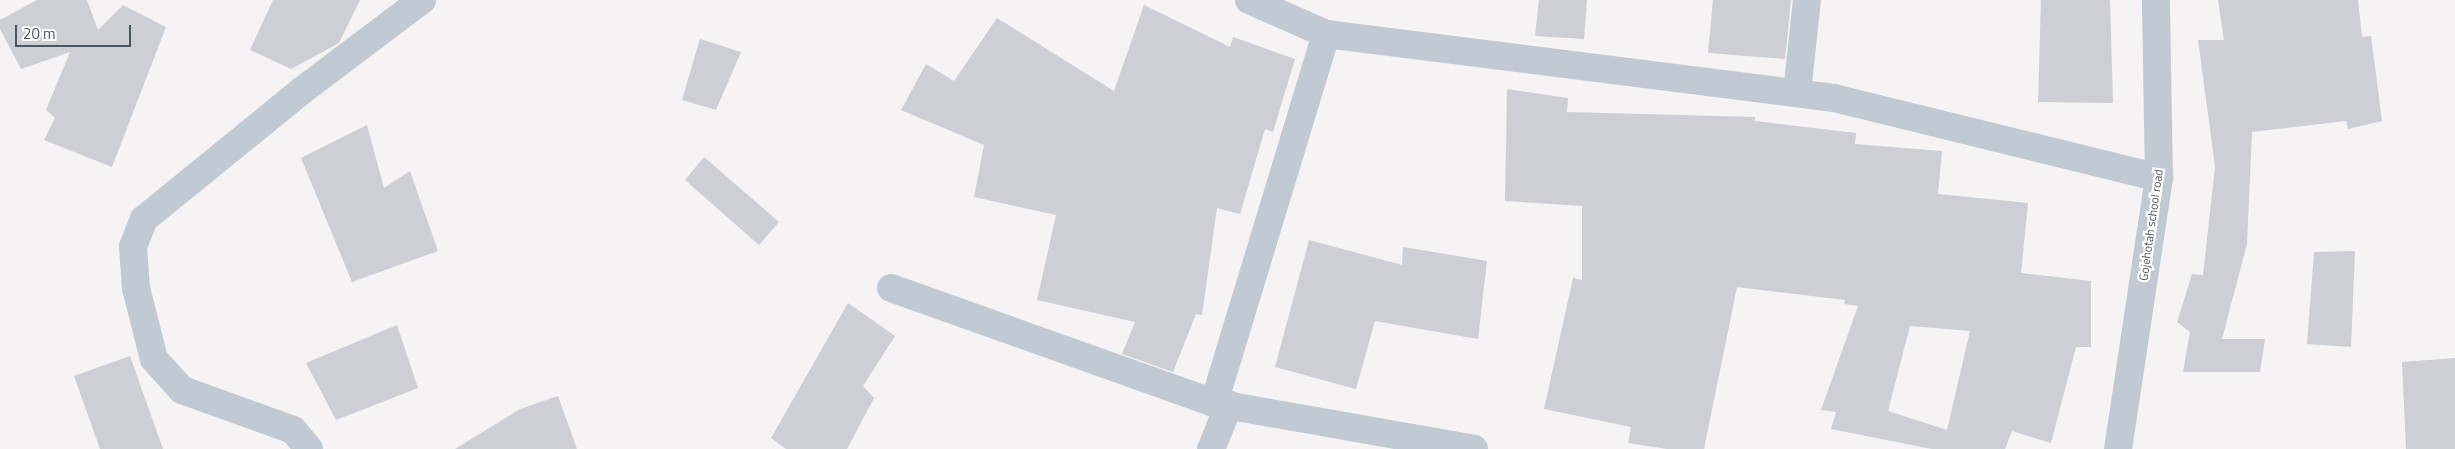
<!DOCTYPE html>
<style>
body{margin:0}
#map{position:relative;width:2455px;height:449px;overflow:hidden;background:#f5f3f3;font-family:"Titillium Web",sans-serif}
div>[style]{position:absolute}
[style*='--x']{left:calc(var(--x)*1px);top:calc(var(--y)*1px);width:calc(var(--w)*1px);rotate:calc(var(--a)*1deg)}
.building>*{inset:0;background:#cdcfd5}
.street>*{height:28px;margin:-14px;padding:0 14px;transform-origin:14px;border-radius:14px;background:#c1cad2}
span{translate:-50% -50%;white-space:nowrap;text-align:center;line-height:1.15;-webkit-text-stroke:4.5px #fff;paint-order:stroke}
.street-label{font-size:12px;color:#4a5661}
.scale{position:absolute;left:15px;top:25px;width:116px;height:22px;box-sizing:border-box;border:2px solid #4a5661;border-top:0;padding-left:6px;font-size:15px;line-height:18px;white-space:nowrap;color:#4a5661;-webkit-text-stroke:4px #fff;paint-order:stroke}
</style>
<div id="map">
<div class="building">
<div style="clip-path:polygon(37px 0,87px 0,98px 30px,123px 5px,166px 27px,112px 167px,44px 140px,55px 118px,46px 110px,70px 52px,21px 69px,0 29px,0 20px)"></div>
<div style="clip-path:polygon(273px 0,360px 0,339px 43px,291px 69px,250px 50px)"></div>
<div style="clip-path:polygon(1539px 0,1587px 0,1584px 39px,1535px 36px)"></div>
<div style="clip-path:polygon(1713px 0,1791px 0,1785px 59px,1708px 53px)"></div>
<div style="clip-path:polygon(2041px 0,2110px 0,2113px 103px,2038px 102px)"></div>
<div style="clip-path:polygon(2218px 0,2358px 0,2362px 37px,2371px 36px,2382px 121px,2348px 129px,2346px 121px,2252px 132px,2247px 244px,2222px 339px,2265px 339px,2260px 372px,2183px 372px,2190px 332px,2177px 322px,2192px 274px,2203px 275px,2215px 166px,2198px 40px,2224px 40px)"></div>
<div style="clip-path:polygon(1144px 5px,1230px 47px,1233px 37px,1295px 59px,1273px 132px,1265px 129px,1240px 214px,1217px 208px,1202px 315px,1196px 314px,1173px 372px,1122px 354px,1135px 322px,1037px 300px,1056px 215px,974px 197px,984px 145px,901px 110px,926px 64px,954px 81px,997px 18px,1114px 91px)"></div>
<div style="clip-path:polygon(700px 39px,741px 52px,716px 110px,682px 100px)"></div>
<div style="clip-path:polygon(evenodd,1507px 89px,1568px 98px,1567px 112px,1755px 117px,1755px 121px,1856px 133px,1855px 144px,1942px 151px,1938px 194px,2028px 203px,2021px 273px,2091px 281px,2091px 347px,2076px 347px,2051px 443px,2012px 431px,2005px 449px,1932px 449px,1831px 429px,1836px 412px,1821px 410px,1858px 306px,1844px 304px,1845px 300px,1737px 287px,1704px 449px,1667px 449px,1628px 443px,1631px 427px,1544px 409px,1573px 278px,1582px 280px,1582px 206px,1505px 201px,1507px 89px,1910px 326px,1970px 331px,1947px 430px,1888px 411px,1910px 326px)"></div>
<div style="clip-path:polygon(367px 125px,384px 188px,410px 171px,438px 251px,352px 282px,301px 158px)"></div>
<div style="clip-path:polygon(704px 157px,779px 222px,759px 245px,685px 180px)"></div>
<div style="clip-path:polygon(1309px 240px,1402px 265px,1403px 247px,1487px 261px,1478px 339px,1375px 321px,1356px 389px,1275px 367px)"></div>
<div style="clip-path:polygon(2355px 251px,2351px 347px,2307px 344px,2314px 252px)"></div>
<div style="clip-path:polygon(848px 303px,895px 336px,863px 386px,874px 398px,847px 449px,786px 449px,771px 438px)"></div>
<div style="clip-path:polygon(397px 325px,418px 388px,336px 420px,306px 363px)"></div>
<div style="clip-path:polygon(130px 356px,163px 449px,100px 449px,74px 376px)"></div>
<div style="clip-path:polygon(2455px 358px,2455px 449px,2406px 449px,2402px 362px)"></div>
<div style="clip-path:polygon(558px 396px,577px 449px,455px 449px,520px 409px)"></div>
</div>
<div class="street">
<div style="--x:1249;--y:0;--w:84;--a:23.8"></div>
<div style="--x:1326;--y:34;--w:512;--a:7.18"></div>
<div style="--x:1834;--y:98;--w:335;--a:13.8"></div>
<div style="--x:1797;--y:93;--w:94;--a:-83.9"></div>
<div style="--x:891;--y:288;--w:343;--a:19.6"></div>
<div style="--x:1214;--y:403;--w:264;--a:10"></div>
<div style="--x:1214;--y:403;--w:386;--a:-73.1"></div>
<div style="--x:309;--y:449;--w:25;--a:-130"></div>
<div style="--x:293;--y:430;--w:118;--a:-160.2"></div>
<div style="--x:182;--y:390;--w:42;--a:-132.1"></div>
<div style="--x:154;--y:359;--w:73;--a:-104.2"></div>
<div style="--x:136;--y:288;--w:41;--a:-94.2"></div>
<div style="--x:133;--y:247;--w:30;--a:-69"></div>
<div style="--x:144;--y:219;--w:201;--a:-39.1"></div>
<div style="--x:300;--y:92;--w:153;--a:-37"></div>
<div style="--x:1211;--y:449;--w:48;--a:-67.8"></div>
<div style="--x:2118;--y:449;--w:274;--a:-81.4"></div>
<div style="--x:2159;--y:178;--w:178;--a:-91"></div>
</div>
<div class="street-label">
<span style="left:2151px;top:225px;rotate:-82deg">Gojehotah school road</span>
</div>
<div class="scale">20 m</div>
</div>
